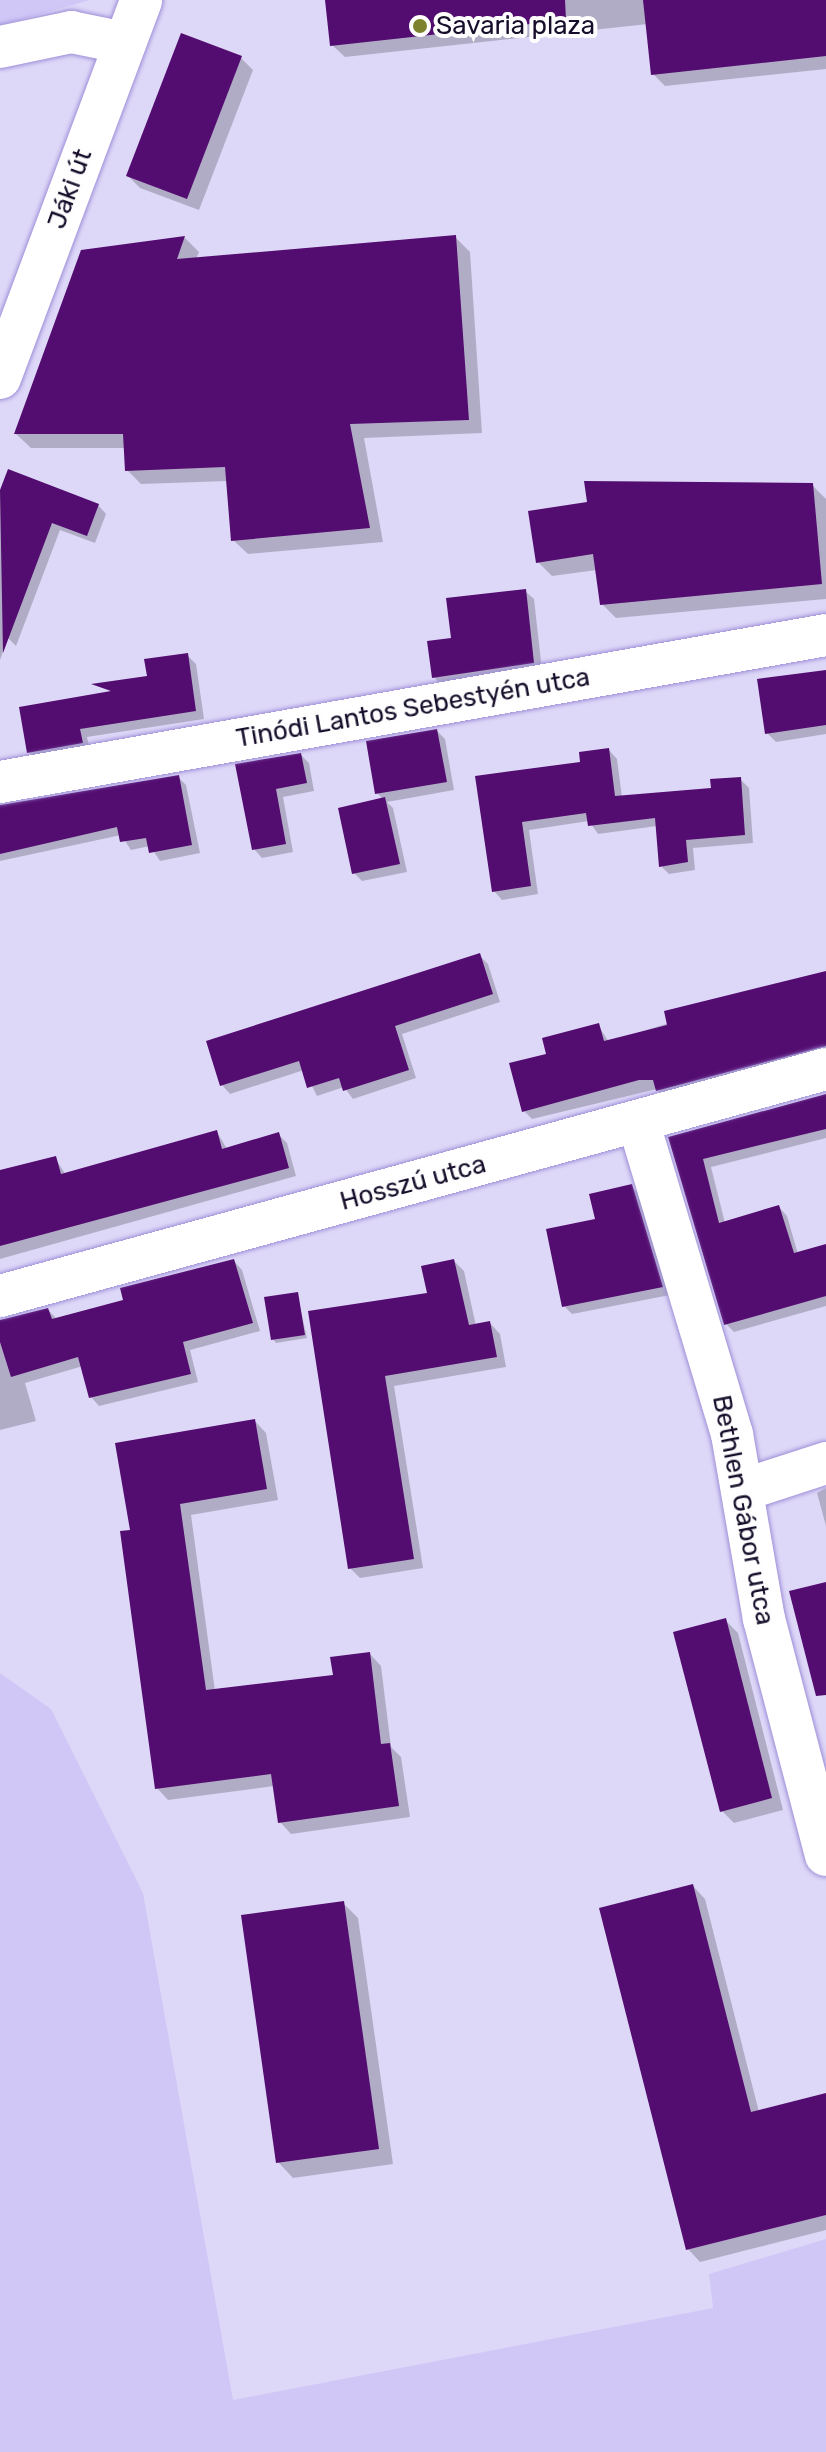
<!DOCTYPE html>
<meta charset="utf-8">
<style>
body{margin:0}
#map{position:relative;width:826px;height:2452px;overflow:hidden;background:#ded8f8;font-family:Rubik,sans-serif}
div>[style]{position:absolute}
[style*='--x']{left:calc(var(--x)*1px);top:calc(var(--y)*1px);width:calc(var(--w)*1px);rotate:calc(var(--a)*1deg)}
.green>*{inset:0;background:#d0c7f7}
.shadow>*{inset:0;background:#0003}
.building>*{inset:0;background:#530c6f}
.roads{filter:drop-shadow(0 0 2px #9e8ed8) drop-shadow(0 0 2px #9e8ed8)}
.minor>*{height:42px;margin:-21px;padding:0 21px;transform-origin:21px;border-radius:21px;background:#fff}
.dots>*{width:22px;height:22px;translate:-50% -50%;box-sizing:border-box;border:4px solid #fefefe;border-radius:50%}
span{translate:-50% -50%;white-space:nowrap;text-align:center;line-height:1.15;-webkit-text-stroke:8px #fefefe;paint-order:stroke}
.poi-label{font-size:26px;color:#160e2a}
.left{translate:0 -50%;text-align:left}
.street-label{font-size:26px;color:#160e2a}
</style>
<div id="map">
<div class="green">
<div style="clip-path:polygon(0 0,90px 0,0 25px)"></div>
<div style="clip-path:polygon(0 1673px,51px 1709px,143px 1893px,233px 2400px,713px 2308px,709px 2274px,826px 2239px,826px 2452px,0 2452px)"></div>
</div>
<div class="shadow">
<div style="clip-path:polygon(327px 0,826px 0,826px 69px,665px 86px,653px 74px,648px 24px,345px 57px,332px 45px)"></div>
<div style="clip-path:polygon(241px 58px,253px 70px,199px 210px,140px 188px,128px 176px)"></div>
<div style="clip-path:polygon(455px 237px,470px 252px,482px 433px,364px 438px,383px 542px,248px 554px,233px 540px,228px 481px,141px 484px,127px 470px,126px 448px,31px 448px,16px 434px,82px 252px,185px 238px,199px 252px,196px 259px)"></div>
<div style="clip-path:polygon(9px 471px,98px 505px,106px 514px,95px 543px,60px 530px,16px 646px,8px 638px,0 660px,0 495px)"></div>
<div style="clip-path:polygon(812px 485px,826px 499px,826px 599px,616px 618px,602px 604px,597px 570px,552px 576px,538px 562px)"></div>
<div style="clip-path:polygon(525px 591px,534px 599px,542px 670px,442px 686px,434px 677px,453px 640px)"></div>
<div style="clip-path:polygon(187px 655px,196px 664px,204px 719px,87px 737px,90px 751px,37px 760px,29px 752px,110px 693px,109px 684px,149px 678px)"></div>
<div style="clip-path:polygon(826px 671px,826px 734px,776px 742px,767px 733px)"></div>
<div style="clip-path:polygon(437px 731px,445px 739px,454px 790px,387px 802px,393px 808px,407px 872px,362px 881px,354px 873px,384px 800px,377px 793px)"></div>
<div style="clip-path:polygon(609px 750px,617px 759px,622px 797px,713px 790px,740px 779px,749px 788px,753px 843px,693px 848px,695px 870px,669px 874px,661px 866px,657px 826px,598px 834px,589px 821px,529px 830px,538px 894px,502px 900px,494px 891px,477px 778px,582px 764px)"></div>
<div style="clip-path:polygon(301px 755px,309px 763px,314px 791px,283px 797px,293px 852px,262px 858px,254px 849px,238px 766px)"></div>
<div style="clip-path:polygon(178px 777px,186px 785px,200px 853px,160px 861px,150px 846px,131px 850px,121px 835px,0 861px,0 806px)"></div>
<div style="clip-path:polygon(479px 955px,488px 964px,500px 1002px,402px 1034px,416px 1078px,353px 1099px,344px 1087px,317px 1096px,304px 1070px,230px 1094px,222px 1085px)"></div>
<div style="clip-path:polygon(826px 973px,826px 1054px,666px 1098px,657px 1089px,532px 1119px,524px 1111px,548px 1055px,598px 1025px,609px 1042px)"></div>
<div style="clip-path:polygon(826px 1096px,826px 1138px,711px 1167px,725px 1223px,779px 1207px,787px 1216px,798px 1254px,826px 1246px,826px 1306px,734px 1332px,726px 1324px,670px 1139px)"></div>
<div style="clip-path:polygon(217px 1132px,227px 1149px,278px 1134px,287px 1143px,296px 1176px,0 1259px,0 1202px,55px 1158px,66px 1175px)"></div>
<div style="clip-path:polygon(631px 1186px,640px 1195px,670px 1295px,572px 1314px,564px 1306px)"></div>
<div style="clip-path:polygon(234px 1261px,242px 1270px,260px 1331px,190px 1350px,198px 1382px,99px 1406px,91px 1397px,83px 1366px,25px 1383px,36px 1421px,0 1430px,0 1320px,48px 1310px,56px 1318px,125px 1301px)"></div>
<div style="clip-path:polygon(454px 1261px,464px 1271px,476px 1326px,490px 1323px,500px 1334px,506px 1367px,394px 1386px,423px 1568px,360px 1578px,350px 1568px,311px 1313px,429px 1294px)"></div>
<div style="clip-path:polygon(297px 1294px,307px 1338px,276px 1343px,273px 1339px)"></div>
<div style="clip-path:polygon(255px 1421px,266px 1433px,278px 1500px,191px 1515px,215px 1691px,335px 1677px,370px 1654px,381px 1666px,391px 1747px,401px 1757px,410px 1817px,291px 1834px,280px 1822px,274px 1786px,168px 1800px,157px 1788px,133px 1532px)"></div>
<div style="clip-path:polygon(826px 1488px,826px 1526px,817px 1493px)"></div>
<div style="clip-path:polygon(725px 1620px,738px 1633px,783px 1810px,734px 1823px,722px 1811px)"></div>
<div style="clip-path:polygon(693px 1886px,705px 1899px,759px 2112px,826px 2095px,826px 2230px,700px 2262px,688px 2249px)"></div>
<div style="clip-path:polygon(343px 1903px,358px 1918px,393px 2164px,293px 2178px,278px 2162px)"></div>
</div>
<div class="building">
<div style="clip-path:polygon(325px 0,565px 0,566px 20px,330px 46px)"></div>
<div style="clip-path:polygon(643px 0,826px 0,826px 56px,651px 75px)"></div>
<div style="clip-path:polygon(181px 33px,242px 56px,187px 199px,126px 176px)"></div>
<div style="clip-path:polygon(456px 235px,469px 420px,350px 424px,370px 528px,231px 541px,225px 467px,125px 471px,123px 434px,14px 434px,81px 250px,185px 236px,177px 259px)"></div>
<div style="clip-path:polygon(8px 469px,99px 504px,87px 536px,52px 523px,3px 653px,0 490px)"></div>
<div style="clip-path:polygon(584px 481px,813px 483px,822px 584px,600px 605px,593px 554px,536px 563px,528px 511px,587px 502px)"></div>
<div style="clip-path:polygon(526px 589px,534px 663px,432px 678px,427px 641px,451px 638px,446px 598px)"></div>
<div style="clip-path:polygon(188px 653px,196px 711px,80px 729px,83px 743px,27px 753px,19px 707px,111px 691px,91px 684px,147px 676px,144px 659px)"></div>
<div style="clip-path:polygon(826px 670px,826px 725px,765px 734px,757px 679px)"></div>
<div style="clip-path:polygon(437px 729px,447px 782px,375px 794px,366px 741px)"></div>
<div style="clip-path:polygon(609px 748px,615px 796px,711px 788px,710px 779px,741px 777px,745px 835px,686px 840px,688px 862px,659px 867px,655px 818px,588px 826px,586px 813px,522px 822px,531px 886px,492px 892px,475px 776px,580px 762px,579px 752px)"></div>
<div style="clip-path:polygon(301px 753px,307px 783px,276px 789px,286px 844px,252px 850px,235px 764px)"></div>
<div style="clip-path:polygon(179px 775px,192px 845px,149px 853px,146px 838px,120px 842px,117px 827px,0 854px,0 805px)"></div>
<div style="clip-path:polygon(385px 797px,400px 864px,352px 874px,338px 808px)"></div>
<div style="clip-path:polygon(480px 953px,493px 994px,395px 1026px,409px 1070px,343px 1091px,339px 1078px,307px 1088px,299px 1061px,220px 1086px,206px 1041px)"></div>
<div style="clip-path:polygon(826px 971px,826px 1046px,656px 1091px,653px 1080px,639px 1080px,522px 1112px,509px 1063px,546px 1054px,542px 1038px,599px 1023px,604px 1041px,667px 1025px,664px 1011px)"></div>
<div style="clip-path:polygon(826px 1094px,826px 1129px,703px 1159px,719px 1223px,779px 1205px,794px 1253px,826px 1244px,826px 1296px,724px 1325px,668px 1137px)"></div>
<div style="clip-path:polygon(217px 1130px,222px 1149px,279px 1132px,289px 1168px,0 1246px,0 1170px,56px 1156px,61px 1174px)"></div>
<div style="clip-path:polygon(632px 1184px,663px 1287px,562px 1307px,546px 1229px,595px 1219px,589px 1194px)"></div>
<div style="clip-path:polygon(234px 1259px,253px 1323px,183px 1342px,191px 1374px,89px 1398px,78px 1357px,11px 1377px,0 1342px,0 1320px,48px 1308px,52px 1319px,123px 1300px,120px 1288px)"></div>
<div style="clip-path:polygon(454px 1259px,469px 1325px,490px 1321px,497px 1357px,385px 1376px,414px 1559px,348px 1569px,308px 1311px,427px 1293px,421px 1266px)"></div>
<div style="clip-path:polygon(298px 1292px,305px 1335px,271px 1340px,264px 1297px)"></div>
<div style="clip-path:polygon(255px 1419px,267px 1489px,180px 1504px,206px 1690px,333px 1675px,330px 1657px,370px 1652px,381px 1744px,390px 1743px,399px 1806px,278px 1823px,271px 1774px,155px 1789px,120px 1531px,130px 1530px,115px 1443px)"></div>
<div style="clip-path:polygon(826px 1582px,826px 1695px,816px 1696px,789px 1591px)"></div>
<div style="clip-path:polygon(726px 1618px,772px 1798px,720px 1812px,673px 1632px)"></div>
<div style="clip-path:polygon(693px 1884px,751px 2112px,826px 2093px,826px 2215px,686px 2250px,599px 1908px)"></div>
<div style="clip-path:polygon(344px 1901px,379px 2149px,276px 2163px,241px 1915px)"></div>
</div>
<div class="roads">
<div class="minor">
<div style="--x:0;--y:47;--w:73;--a:-11.9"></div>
<div style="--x:71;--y:32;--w:55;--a:11.5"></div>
<div style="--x:0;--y:378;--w:403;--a:-69.5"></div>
<div style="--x:0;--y:782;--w:839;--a:-10.09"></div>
<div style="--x:638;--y:1121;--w:327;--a:73.3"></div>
<div style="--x:732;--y:1434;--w:188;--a:80.2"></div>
<div style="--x:764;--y:1619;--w:244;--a:75.3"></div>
<div style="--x:0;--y:1296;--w:857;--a:-15.37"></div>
<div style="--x:743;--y:1490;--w:87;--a:-18"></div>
</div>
</div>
<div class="dots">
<div style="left:420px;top:26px;background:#7c822d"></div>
</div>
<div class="poi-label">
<span class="left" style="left:436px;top:26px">Savaria plaza</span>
</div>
<div class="street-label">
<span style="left:70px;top:189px;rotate:-70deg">Jáki út</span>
<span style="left:413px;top:708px;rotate:-10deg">Tinódi Lantos Sebestyén utca</span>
<span style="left:413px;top:1183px;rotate:-15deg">Hosszú utca</span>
<span style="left:743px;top:1510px;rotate:79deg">Bethlen Gábor utca</span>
</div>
</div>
